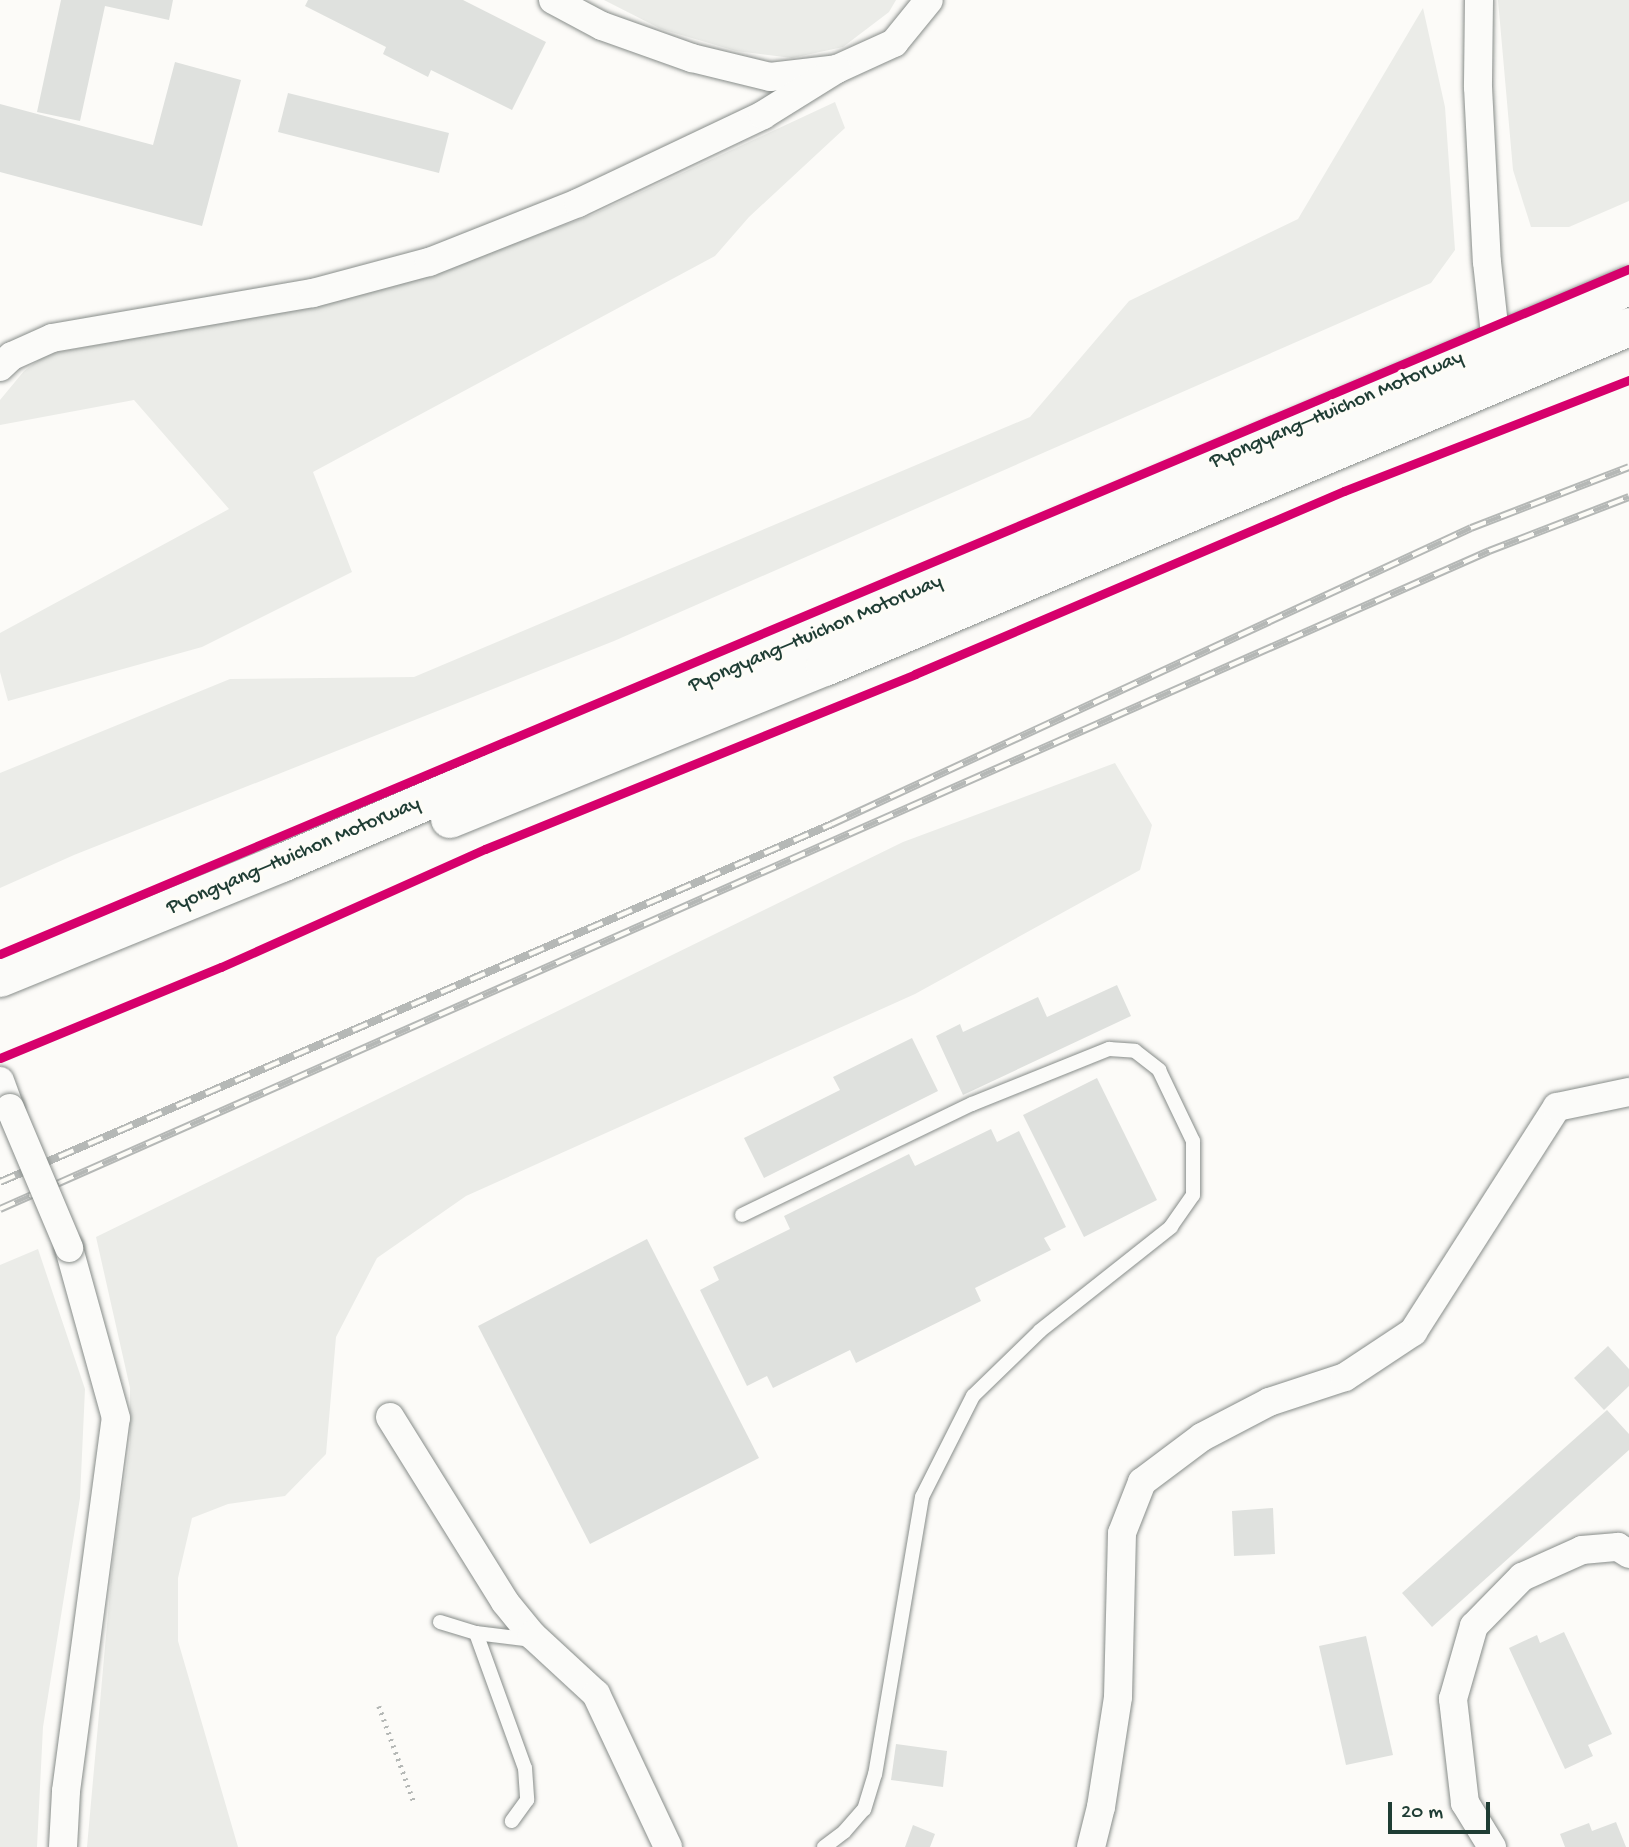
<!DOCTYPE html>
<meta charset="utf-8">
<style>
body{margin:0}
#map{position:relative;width:1629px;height:1847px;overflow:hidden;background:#fcfbf8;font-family:"Gochi Hand",sans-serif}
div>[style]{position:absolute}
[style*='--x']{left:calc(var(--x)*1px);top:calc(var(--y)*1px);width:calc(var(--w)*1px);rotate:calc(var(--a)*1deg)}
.green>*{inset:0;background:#ebece8}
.building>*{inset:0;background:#dfe1de}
.path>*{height:4.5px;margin-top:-2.25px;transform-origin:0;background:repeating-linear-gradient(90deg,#b5b8b6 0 2px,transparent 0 7px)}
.roads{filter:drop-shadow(0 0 2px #888d8a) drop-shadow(0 0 2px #888d8a)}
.service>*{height:14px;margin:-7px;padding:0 7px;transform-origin:7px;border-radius:7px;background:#fbfbf9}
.minor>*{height:28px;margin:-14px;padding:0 14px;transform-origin:14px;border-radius:14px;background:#fbfbf9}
.motorway>*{height:38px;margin:-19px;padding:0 19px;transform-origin:19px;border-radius:19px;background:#fbfbf9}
.rail>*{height:8px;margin-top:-4px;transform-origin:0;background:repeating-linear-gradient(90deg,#fdfcf7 0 16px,#b5b8b6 0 32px);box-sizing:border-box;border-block:2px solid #b5b8b6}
.bridges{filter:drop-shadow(0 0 2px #888d8a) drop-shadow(0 0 2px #888d8a)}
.minor-bridge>*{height:28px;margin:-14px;padding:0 14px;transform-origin:14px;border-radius:14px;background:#fbfbf9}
.cycleway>*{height:9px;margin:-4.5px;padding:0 4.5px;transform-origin:4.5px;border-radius:4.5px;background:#d6006c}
span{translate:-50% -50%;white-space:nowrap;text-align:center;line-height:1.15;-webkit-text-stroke:7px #fdfcf7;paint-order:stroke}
.street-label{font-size:21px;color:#1f3d34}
.scale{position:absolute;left:1388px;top:1802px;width:102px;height:32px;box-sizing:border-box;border:4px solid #1f3d34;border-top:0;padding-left:9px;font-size:21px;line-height:24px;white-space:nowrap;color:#1f3d34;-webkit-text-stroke:5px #fdfcf7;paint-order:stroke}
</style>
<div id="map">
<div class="green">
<div style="clip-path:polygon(604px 0,896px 0,889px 12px,843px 47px,792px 58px,736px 51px,661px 29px)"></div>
<div style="clip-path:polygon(1498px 0,1629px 0,1629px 201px,1569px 227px,1531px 227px,1513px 170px)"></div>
<div style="clip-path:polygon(1423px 8px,1445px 107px,1455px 250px,1431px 283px,614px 641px,74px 855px,0 888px,0 773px,230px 679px,414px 677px,1030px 417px,1129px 301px,1298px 219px)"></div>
<div style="clip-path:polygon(835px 102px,845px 128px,749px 217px,715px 256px,313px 472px,352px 572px,202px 647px,8px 701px,0 672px,0 633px,229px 509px,134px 400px,0 425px,0 400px,24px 371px,47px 354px,323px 304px,400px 284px,592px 215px)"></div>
<div style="clip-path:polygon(1115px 763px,1152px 825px,1140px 870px,915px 994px,466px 1196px,377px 1258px,336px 1337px,326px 1454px,285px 1496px,228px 1504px,192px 1518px,178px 1578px,178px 1641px,238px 1847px,87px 1847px,113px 1558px,130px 1443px,130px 1388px,96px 1237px,903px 842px)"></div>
<div style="clip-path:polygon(38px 1249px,85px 1389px,80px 1498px,43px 1727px,37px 1847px,0 1847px,0 1265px)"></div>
</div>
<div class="building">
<div style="clip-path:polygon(61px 0,173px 0,169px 20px,105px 6px,80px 121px,37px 112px)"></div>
<div style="clip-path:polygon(308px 0,463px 0,546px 42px,512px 110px,431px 70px,428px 77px,383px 54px,386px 47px,305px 6px)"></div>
<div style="clip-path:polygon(175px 62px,241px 80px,202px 226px,0 172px,0 104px,153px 145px)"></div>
<div style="clip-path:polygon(288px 93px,449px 133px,439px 173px,278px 132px)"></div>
<div style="clip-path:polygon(1117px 985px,1131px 1016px,963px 1095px,936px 1036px,960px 1024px,963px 1032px,1038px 997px,1047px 1017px)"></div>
<div style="clip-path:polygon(912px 1038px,938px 1091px,764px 1178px,744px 1138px,840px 1090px,833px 1077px)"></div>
<div style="clip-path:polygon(1097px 1078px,1157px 1200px,1084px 1237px,1023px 1115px)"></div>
<div style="clip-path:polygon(991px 1129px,997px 1142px,1019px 1131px,1066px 1227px,1044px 1238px,1051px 1250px,975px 1288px,981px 1301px,856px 1363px,850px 1350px,773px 1388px,767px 1376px,747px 1386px,700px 1290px,719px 1280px,713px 1267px,790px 1229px,784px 1216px,909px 1154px,915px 1166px)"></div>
<div style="clip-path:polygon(647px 1239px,759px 1458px,590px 1544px,478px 1326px)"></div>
<div style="clip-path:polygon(1608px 1346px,1629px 1369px,1629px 1386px,1604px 1410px,1574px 1378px)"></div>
<div style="clip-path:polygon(1607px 1410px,1629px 1434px,1629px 1450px,1432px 1627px,1402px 1593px)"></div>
<div style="clip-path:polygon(1273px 1508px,1275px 1554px,1234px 1556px,1232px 1511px)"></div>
<div style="clip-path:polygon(1564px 1632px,1612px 1734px,1588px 1745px,1593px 1756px,1565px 1769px,1509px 1648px,1537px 1635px,1540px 1643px)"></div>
<div style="clip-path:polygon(1366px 1636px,1393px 1755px,1346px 1765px,1319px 1646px)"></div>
<div style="clip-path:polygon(896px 1744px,947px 1751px,943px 1787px,891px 1780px)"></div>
<div style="clip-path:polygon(1616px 1822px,1626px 1847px,1565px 1847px,1560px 1834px,1589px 1823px,1592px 1831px)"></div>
<div style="clip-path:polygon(913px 1825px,935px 1834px,930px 1847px,905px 1847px)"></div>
</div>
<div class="path">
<div style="--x:379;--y:1706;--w:102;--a:70"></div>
</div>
<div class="roads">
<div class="service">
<div style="--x:742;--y:1215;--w:255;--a:-25.8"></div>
<div style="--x:972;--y:1104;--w:148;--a:-21.9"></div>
<div style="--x:1109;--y:1049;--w:26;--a:4"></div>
<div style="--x:1135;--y:1051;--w:31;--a:38"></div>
<div style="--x:1159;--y:1070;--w:79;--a:64.4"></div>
<div style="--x:1193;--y:1141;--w:54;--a:90"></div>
<div style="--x:1193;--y:1195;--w:39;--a:125"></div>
<div style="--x:1171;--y:1227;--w:167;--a:141.6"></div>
<div style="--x:1040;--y:1331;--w:93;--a:135.9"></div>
<div style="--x:973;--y:1396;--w:113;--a:116.8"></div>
<div style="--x:922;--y:1497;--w:281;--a:99.6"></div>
<div style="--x:875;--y:1774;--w:37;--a:107"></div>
<div style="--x:864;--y:1809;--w:30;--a:131"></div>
<div style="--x:844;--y:1832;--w:25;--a:143"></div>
<div style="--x:440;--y:1622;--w:38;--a:17"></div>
<div style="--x:476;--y:1633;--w:144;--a:70.1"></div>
<div style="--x:525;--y:1768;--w:32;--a:86"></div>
<div style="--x:527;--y:1800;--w:26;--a:126"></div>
<div style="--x:476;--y:1633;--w:57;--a:7"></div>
</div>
<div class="minor">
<div style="--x:553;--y:0;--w:55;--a:28"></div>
<div style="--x:602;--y:26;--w:96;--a:19.6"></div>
<div style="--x:692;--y:58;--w:80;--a:13.7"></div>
<div style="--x:770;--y:77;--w:67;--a:-6.8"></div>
<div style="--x:837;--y:69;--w:63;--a:-24.5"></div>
<div style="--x:894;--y:43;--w:55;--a:-50.9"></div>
<div style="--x:1479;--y:0;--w:87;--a:90.7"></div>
<div style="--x:1478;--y:87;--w:175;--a:87.1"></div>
<div style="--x:1487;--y:262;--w:81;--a:83.7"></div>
<div style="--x:0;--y:367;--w:16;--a:-43"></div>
<div style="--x:12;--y:356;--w:44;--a:-24.2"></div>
<div style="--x:52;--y:338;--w:265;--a:-9.8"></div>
<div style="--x:313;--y:293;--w:120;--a:-15"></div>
<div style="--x:429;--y:262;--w:160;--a:-21.6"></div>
<div style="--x:578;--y:203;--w:205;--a:-25.4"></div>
<div style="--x:763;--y:115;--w:87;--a:-31.9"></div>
<div style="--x:0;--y:1081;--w:29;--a:70"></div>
<div style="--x:390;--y:1417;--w:218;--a:58.1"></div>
<div style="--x:505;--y:1602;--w:43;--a:50.7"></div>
<div style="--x:532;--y:1635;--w:87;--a:42.7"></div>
<div style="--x:596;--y:1694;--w:169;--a:64.8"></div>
<div style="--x:63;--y:1847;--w:56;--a:-86.9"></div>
<div style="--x:66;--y:1791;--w:376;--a:-82.4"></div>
<div style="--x:116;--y:1418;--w:176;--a:-105.5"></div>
<div style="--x:1091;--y:1847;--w:41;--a:-76"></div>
<div style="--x:1101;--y:1807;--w:111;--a:-81.2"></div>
<div style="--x:1118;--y:1697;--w:164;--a:-88.6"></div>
<div style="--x:1122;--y:1533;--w:55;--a:-68.6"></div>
<div style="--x:1142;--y:1482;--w:75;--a:-36.9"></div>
<div style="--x:1202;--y:1437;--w:76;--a:-27.6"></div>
<div style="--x:1269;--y:1402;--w:80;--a:-18.2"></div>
<div style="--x:1345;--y:1377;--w:82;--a:-33.5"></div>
<div style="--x:1413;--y:1332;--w:267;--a:-57.4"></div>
<div style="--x:1557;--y:1107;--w:74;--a:-11.8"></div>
<div style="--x:1492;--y:1847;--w:52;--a:-121.5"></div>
<div style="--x:1465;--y:1803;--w:105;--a:-96.6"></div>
<div style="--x:1453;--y:1699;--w:76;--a:-74"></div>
<div style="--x:1474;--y:1626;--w:69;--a:-45.6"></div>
<div style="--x:1522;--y:1577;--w:66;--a:-24.2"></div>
<div style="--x:1582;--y:1550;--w:36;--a:-5"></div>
<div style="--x:1618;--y:1547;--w:13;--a:32"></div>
</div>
<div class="motorway">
<div style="--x:450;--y:819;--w:405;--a:-22.1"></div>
<div style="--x:825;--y:667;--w:873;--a:-22.92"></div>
<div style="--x:0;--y:978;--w:305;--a:-22.2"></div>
<div style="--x:282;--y:863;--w:1465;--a:-23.19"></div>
</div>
</div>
<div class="rail">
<div style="--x:0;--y:1182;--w:906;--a:-23.28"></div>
<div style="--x:832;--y:824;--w:704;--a:-24.85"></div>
<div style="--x:1471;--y:528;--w:169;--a:-21.1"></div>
<div style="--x:0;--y:1209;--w:1628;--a:-23.84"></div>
<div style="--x:1489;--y:551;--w:150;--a:-21.1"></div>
</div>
<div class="bridges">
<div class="minor-bridge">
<div style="--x:10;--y:1108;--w:152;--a:67.1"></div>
</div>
</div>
<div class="cycleway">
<div style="--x:0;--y:954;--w:1767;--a:-22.81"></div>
<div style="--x:0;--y:1058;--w:239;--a:-22.4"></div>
<div style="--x:221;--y:967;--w:289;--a:-24.1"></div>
<div style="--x:485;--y:849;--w:464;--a:-22.1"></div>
<div style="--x:915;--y:674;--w:466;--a:-23.1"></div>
<div style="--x:1344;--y:491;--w:306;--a:-21.3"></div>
</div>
<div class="street-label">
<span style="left:1337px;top:411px;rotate:-23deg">Pyongyang–Huichon Motorway</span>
<span style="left:816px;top:635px;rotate:-23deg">Pyongyang–Huichon Motorway</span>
<span style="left:294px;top:857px;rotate:-23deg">Pyongyang–Huichon Motorway</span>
</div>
<div class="scale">20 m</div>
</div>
